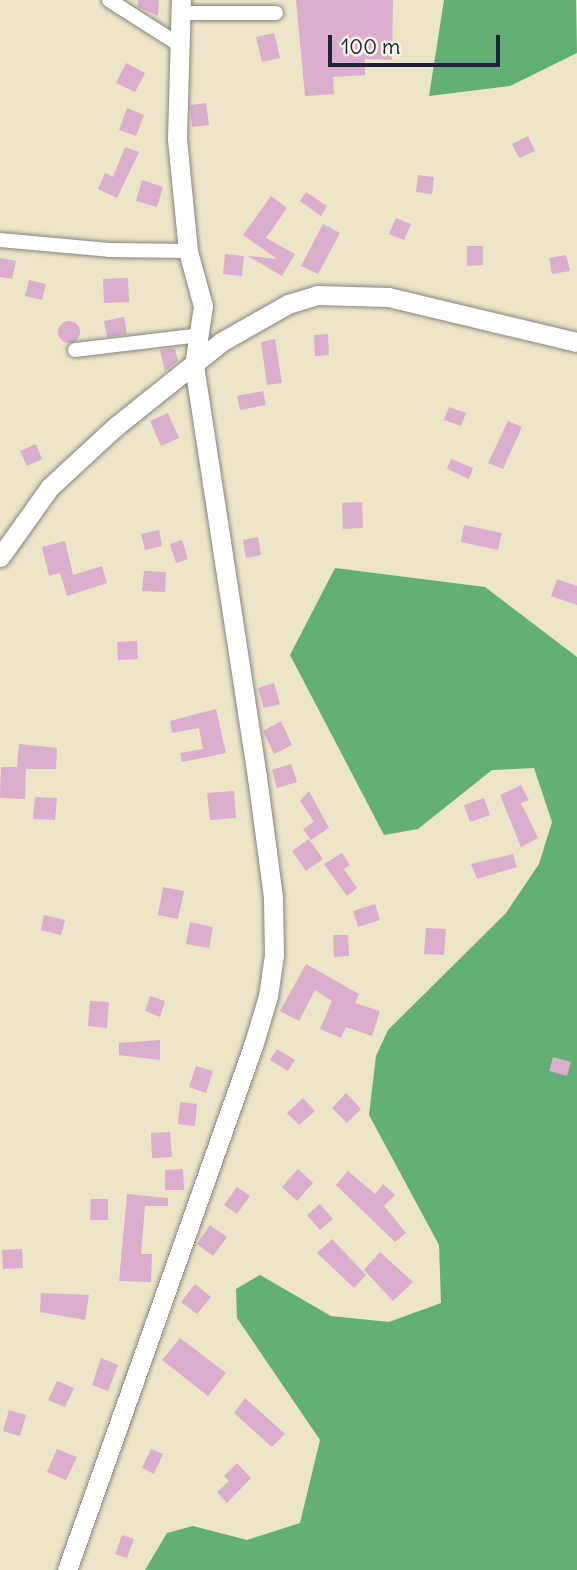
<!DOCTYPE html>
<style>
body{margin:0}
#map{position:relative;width:577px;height:1570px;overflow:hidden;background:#ebe4c6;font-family:Delius,sans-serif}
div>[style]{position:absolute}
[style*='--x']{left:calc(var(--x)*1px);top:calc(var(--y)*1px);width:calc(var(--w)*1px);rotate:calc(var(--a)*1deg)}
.forest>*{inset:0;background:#62af78}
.building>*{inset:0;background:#daaecc}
.round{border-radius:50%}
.roads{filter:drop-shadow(0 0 2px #868380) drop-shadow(0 0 2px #868380)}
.street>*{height:14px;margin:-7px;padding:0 7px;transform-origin:7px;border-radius:7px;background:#fff}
.secondary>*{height:19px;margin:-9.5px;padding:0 9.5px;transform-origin:9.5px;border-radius:9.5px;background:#fff}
span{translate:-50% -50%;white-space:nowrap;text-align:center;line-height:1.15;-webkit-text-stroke:5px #f7f3e8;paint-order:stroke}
.scale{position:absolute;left:328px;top:35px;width:172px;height:32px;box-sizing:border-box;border:4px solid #22223b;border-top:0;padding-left:9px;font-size:21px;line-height:24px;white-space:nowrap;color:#22223b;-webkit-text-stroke:5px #f7f3e8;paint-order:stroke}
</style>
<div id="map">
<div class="forest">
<div style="clip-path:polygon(444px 0,576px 0,577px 53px,510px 86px,429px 96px)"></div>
<div style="clip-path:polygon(335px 568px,485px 587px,577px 657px,577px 1570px,145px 1570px,167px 1533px,193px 1526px,247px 1540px,300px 1523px,320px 1440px,237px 1318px,236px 1289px,260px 1275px,331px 1316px,389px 1322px,441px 1303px,439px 1245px,369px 1115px,376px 1056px,388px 1030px,506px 913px,539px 864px,552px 822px,534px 768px,492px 770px,418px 829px,384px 835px,290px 655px)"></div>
</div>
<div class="building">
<div style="clip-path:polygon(138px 0,159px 0,158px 16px,138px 7px)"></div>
<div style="clip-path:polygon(296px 0,393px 0,392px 60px,365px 59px,365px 75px,333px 77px,334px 94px,305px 96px)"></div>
<div style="clip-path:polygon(274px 33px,280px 58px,262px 62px,256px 37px)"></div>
<div style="clip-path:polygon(126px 63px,145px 73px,135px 92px,116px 83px)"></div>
<div style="clip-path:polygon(206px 103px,209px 125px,192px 127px,190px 105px)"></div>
<div style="clip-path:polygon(127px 108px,144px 115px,136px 136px,119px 130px)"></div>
<div style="clip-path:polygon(528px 136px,535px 151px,519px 158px,512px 144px)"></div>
<div style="clip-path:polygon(125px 147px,139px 152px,117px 198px,98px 189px,105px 173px,113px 177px)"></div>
<div style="clip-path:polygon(418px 175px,434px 177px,432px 194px,416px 192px)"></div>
<div style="clip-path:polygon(142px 180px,163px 187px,157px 207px,136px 201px)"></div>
<div style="clip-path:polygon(306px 192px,327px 206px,321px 216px,300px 201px)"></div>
<div style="clip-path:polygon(271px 196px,287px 208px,266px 238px,295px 254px,282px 276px,248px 256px,277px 259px,243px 235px)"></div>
<div style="clip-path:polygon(396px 218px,411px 224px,404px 240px,389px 234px)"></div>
<div style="clip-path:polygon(323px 224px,340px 233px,318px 274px,301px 266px)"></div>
<div style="clip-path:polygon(467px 246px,483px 246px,483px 265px,467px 266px)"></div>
<div style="clip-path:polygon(225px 254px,244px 256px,242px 276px,223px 274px)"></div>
<div style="clip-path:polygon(566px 255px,570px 271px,552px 274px,549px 258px)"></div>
<div style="clip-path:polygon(0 258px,16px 261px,12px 279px,0 277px)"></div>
<div style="clip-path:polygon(128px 278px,129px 302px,104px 303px,103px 279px)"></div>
<div style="clip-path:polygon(29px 280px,46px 284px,42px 300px,25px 296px)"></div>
<div style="clip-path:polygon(124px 317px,127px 334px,107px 337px,104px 321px)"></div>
<div class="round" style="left:58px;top:321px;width:22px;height:22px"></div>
<div style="clip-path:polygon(328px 334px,329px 355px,315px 356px,314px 335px)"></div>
<div style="clip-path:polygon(275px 339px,282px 383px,267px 385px,261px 342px)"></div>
<div style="clip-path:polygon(175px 348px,178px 361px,165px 371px,160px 350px)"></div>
<div style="clip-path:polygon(263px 391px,266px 405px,240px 410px,237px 396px)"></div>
<div style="clip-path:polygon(449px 407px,466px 413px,461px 426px,444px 420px)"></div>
<div style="clip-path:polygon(168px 413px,179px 438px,161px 446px,150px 421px)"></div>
<div style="clip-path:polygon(508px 421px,522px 427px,503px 469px,488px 463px)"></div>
<div style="clip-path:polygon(36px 444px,42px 459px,27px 466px,20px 451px)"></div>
<div style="clip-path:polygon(451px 459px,473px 468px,469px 479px,447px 469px)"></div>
<div style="clip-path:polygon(362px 502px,363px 528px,343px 529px,342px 503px)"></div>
<div style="clip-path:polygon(464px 525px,502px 533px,498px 550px,461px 542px)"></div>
<div style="clip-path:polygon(159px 530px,162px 546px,145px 550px,141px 534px)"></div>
<div style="clip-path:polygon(258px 537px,261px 555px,246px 558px,243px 540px)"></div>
<div style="clip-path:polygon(182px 540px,188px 559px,176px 563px,170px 544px)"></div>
<div style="clip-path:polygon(65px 541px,73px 575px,102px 566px,107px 583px,67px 596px,60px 573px,49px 576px,42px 547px)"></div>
<div style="clip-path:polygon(144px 571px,166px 572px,165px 592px,142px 591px)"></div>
<div style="clip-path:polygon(557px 579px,577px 586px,577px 605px,551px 596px)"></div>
<div style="clip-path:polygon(137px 641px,138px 659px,118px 660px,117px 642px)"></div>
<div style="clip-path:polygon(274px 683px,280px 704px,264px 708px,258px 688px)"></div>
<div style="clip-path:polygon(216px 709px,226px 753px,182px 762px,180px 753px,203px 749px,199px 728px,172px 733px,170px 721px)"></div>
<div style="clip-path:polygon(281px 721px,292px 745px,274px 754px,263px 731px)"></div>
<div style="clip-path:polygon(19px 744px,57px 748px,56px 769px,26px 769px,25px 799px,0 798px,1px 767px,17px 767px)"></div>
<div style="clip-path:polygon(291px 764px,297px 782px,277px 788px,272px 770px)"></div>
<div style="clip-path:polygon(521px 785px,529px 800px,521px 803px,538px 838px,521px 847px,500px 795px)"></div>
<div style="clip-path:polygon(234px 791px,236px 818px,210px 820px,207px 793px)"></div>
<div style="clip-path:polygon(309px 791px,329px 828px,311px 840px,303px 829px,314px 822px,300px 801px)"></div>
<div style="clip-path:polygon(35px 797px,57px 798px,55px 820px,33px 819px)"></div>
<div style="clip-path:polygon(484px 798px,490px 815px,470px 822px,464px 805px)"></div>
<div style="clip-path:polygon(309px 839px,323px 859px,306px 871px,292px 851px)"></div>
<div style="clip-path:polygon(342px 853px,350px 865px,344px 869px,357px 888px,347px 896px,324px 864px)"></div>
<div style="clip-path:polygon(513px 854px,517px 867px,477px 879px,471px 864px)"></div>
<div style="clip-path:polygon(163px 887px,184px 891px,178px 919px,158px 915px)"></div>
<div style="clip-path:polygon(375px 904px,380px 920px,358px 927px,353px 911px)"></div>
<div style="clip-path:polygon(44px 915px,65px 920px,61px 935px,41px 930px)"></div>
<div style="clip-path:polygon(190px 922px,213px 927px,209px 948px,186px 944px)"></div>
<div style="clip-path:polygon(426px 928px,446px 929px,444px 955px,424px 954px)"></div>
<div style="clip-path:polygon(333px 935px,348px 935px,349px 956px,334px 957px)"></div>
<div style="clip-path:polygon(306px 964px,359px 994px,355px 1003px,380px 1011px,372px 1036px,346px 1027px,341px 1038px,320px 1029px,332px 1001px,315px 990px,299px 1021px,280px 1011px)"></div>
<div style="clip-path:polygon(150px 996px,165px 1001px,160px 1017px,145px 1011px)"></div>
<div style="clip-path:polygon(90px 1001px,109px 1002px,107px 1028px,88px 1026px)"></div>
<div style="clip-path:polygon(160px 1040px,160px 1060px,119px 1055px,119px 1043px)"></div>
<div style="clip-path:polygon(277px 1049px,295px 1060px,288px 1071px,270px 1060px)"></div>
<div style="clip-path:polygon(553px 1057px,571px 1062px,567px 1076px,549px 1071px)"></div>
<div style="clip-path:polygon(196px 1066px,213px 1071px,206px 1093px,189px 1087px)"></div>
<div style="clip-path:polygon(346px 1093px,361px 1109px,347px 1123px,332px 1108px)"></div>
<div style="clip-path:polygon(303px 1098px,315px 1111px,299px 1125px,287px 1113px)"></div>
<div style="clip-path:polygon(180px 1102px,197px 1104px,195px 1126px,178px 1124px)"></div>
<div style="clip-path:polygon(170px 1132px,172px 1157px,152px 1158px,151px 1133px)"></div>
<div style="clip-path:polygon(183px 1169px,184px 1190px,165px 1190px,165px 1170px)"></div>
<div style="clip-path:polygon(298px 1169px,313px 1183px,297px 1201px,282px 1187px)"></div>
<div style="clip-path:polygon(348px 1171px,375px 1194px,383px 1184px,395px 1195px,384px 1206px,406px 1233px,395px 1242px,336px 1185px)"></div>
<div style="clip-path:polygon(237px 1187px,250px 1196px,237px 1214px,224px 1205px)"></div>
<div style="clip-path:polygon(127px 1194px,168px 1198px,168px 1206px,145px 1206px,141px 1254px,152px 1254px,151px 1282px,119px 1281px)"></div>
<div style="clip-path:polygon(91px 1199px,108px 1199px,108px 1220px,90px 1220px)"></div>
<div style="clip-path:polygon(320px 1204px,333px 1219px,320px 1230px,307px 1215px)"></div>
<div style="clip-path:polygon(210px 1225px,227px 1237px,213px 1256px,197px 1244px)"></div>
<div style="clip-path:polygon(332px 1239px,366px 1275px,354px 1288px,317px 1253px)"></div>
<div style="clip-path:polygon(22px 1249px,23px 1268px,3px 1269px,2px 1250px)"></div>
<div style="clip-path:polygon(380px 1252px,413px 1282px,393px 1301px,364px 1270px)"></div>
<div style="clip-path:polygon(195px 1284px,211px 1297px,197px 1314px,181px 1302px)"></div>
<div style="clip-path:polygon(41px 1293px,89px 1295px,85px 1320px,40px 1312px)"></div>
<div style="clip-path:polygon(180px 1338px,226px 1373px,208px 1396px,162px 1360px)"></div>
<div style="clip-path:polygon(101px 1358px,118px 1365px,108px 1391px,92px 1385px)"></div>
<div style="clip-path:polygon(57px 1381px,74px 1388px,65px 1407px,48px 1400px)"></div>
<div style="clip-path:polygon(245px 1398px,285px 1434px,272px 1447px,234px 1413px)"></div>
<div style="clip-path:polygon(9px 1410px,26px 1415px,20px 1436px,3px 1431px)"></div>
<div style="clip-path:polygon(57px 1449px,77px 1457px,66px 1480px,47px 1472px)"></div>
<div style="clip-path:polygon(151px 1449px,163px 1454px,154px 1474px,142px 1468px)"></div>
<div style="clip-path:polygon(237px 1463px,251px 1478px,227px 1503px,217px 1492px,229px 1481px,224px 1476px)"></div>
<div style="clip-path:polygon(122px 1535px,134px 1539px,127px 1558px,115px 1554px)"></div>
</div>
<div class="roads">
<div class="street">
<div style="--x:109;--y:0;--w:82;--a:32.5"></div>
<div style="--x:180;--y:13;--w:96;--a:0"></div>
<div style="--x:0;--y:240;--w:109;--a:5.2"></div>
<div style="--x:109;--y:250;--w:79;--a:0.7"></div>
<div style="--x:75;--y:350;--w:127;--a:-6.8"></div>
</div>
<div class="secondary">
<div style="--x:0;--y:557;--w:86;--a:-54.5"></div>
<div style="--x:50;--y:487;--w:88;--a:-42.7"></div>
<div style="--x:115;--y:427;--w:136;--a:-38.7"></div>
<div style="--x:221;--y:342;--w:77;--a:-29.6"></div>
<div style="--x:288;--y:304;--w:30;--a:-17"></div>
<div style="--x:317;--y:295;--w:71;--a:1.6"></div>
<div style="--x:388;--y:297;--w:194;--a:13.4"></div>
<div style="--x:67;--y:1570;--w:556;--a:-70.46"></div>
<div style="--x:253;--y:1046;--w:52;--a:-73.3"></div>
<div style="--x:268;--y:996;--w:41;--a:-81.7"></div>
<div style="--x:274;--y:955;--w:58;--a:-91"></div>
<div style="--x:273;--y:897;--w:121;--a:-97.6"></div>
<div style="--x:257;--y:777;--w:416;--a:-98.7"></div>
<div style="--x:194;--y:366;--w:61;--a:-81.5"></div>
<div style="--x:203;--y:306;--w:57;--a:-105.3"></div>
<div style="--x:188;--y:251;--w:113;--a:-95.6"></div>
<div style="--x:177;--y:139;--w:139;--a:-88.4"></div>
</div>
</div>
<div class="scale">100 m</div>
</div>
